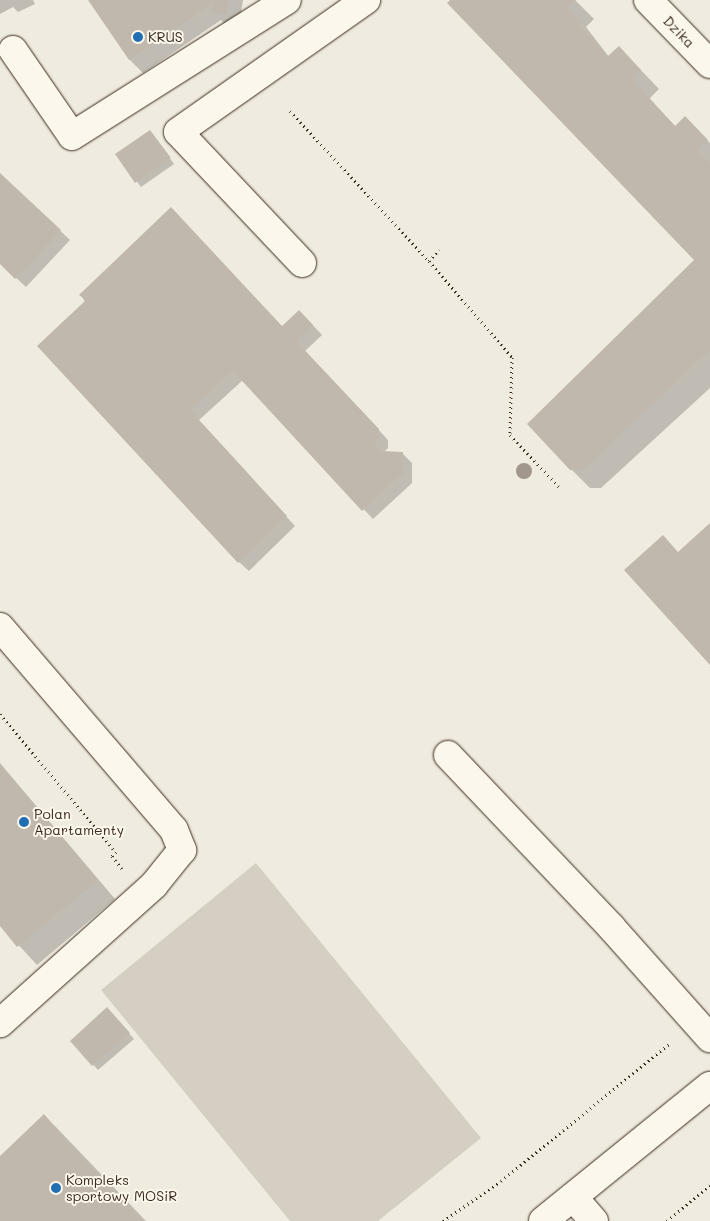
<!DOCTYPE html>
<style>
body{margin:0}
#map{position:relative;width:710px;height:1221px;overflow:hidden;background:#f0ebe0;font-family:Mali,sans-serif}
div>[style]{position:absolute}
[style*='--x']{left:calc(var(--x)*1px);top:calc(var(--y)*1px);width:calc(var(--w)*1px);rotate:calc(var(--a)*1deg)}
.green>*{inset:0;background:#d5cec3}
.shadow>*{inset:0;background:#0003}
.building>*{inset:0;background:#c0b8ad}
.path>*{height:3px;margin-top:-1.5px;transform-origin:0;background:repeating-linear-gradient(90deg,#3b2a1e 0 1px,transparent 0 5px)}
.roads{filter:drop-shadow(0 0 1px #3b2a1e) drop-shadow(0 0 1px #3b2a1e)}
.minor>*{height:28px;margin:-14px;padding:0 14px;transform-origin:14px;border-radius:14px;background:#fbf7ec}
.trees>*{width:16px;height:16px;margin:-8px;border-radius:50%;background:#a2978c}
.dots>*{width:14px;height:14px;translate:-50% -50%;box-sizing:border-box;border:2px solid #fbf7ec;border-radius:50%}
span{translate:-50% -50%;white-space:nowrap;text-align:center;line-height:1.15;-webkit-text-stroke:4px #fbf7ec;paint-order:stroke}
.street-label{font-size:14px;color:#3b2a1e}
.poi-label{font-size:14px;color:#3b2a1e}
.left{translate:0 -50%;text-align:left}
</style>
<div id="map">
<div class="green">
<div style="clip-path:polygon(256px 863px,481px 1138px,378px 1221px,290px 1221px,101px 990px)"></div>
</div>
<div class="shadow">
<div style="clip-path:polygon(0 0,33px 0,35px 4px,18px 12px,13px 7px,0 14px)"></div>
<div style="clip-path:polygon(90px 0,243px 0,239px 27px,226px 25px,221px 20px,143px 73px,130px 60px)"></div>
<div style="clip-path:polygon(452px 0,575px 0,594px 19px,586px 27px,609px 57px,637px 66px,659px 89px,649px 99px,676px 127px,685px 118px,710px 143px,710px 388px,601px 488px,590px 488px,571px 469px,696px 260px)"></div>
<div style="clip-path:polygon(150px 131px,174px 164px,141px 187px,117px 155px)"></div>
<div style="clip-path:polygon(0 174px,70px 240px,26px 287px,0 263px)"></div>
<div style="clip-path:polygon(81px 295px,283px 328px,309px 321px,322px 335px,305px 351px,388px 440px,388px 448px,383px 453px,402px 453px,412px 463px,412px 483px,373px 519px,243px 380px,198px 421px,295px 526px,249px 571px,239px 562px)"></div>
<div style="clip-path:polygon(0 763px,115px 899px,37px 965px,0 925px)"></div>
<div style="clip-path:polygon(112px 1014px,134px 1039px,98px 1070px,72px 1041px)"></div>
<div style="clip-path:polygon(44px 1116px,54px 1125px,146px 1221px,0 1221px,0 1157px)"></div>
</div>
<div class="building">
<div style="clip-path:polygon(88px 0,229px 0,226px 15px,212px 12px,213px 3px,129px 60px)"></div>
<div style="clip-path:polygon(450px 0,576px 0,568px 8px,582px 22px,579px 24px,608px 56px,619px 46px,641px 70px,632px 79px,675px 126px,685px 116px,708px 140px,697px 150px,710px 163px,710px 350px,582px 470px,570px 470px,527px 424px,694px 260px,447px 3px)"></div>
<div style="clip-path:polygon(150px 130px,171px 158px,135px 183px,115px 154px)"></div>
<div style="clip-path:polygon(0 173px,61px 230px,15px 279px,0 264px)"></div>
<div style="clip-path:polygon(171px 207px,282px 326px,299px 310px,313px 325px,296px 341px,379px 429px,379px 438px,374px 443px,382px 451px,403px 452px,403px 473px,362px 511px,233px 371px,190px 410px,287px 516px,238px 563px,37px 346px,86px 300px,79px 295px)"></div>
<div style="clip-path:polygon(710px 523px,710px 665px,624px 570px,663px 535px,678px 552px)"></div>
<div style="clip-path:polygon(0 765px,98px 880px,17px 947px,0 926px)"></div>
<div style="clip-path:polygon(107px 1007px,130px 1033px,92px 1066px,70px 1041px)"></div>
<div style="clip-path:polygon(44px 1114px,66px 1140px,144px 1221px,0 1221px,0 1156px)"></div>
</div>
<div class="path">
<div style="--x:290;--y:111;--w:205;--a:47.2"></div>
<div style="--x:429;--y:261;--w:127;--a:49.2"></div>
<div style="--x:512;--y:357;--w:78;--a:91.5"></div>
<div style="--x:510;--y:435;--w:74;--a:46.6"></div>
<div style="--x:429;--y:261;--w:15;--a:-48"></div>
<div style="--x:0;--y:714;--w:180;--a:50"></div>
<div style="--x:116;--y:852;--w:6;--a:135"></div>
<div style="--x:112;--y:856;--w:16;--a:52"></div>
<div style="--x:443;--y:1221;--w:70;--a:-34.6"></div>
<div style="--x:501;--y:1181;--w:217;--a:-39.2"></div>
<div style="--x:667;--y:1221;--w:56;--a:-39.9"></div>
</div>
<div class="roads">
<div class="minor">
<div style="--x:648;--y:0;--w:89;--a:45.9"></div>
<div style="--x:13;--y:50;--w:104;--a:55.5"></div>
<div style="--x:72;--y:136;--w:254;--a:-32.3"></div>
<div style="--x:302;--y:263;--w:180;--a:-133.4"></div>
<div style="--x:178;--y:132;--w:230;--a:-35.1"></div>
<div style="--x:0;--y:627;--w:267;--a:49.4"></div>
<div style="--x:174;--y:830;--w:22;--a:68"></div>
<div style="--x:182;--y:850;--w:45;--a:128.7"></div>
<div style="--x:154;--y:885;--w:207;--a:138.1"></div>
<div style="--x:448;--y:755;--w:237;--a:46.5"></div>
<div style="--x:611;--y:927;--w:149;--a:48.3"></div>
<div style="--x:573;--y:1197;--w:32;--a:49"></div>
<div style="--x:543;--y:1221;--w:215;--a:-39"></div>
</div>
</div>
<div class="trees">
<div style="left:524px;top:471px"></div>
</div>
<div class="dots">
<div style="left:138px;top:37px;background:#1f6fb2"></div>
<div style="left:24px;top:822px;background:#1f6fb2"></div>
<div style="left:56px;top:1188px;background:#1f6fb2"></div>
</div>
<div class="street-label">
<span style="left:679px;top:32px;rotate:46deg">Dzika</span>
</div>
<div class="poi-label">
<span class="left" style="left:148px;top:37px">KRUS</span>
<span class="left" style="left:34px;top:822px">Polan<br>Apartamenty</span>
<span class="left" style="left:66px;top:1188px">Kompleks<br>sportowy MOSiR</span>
</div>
</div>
